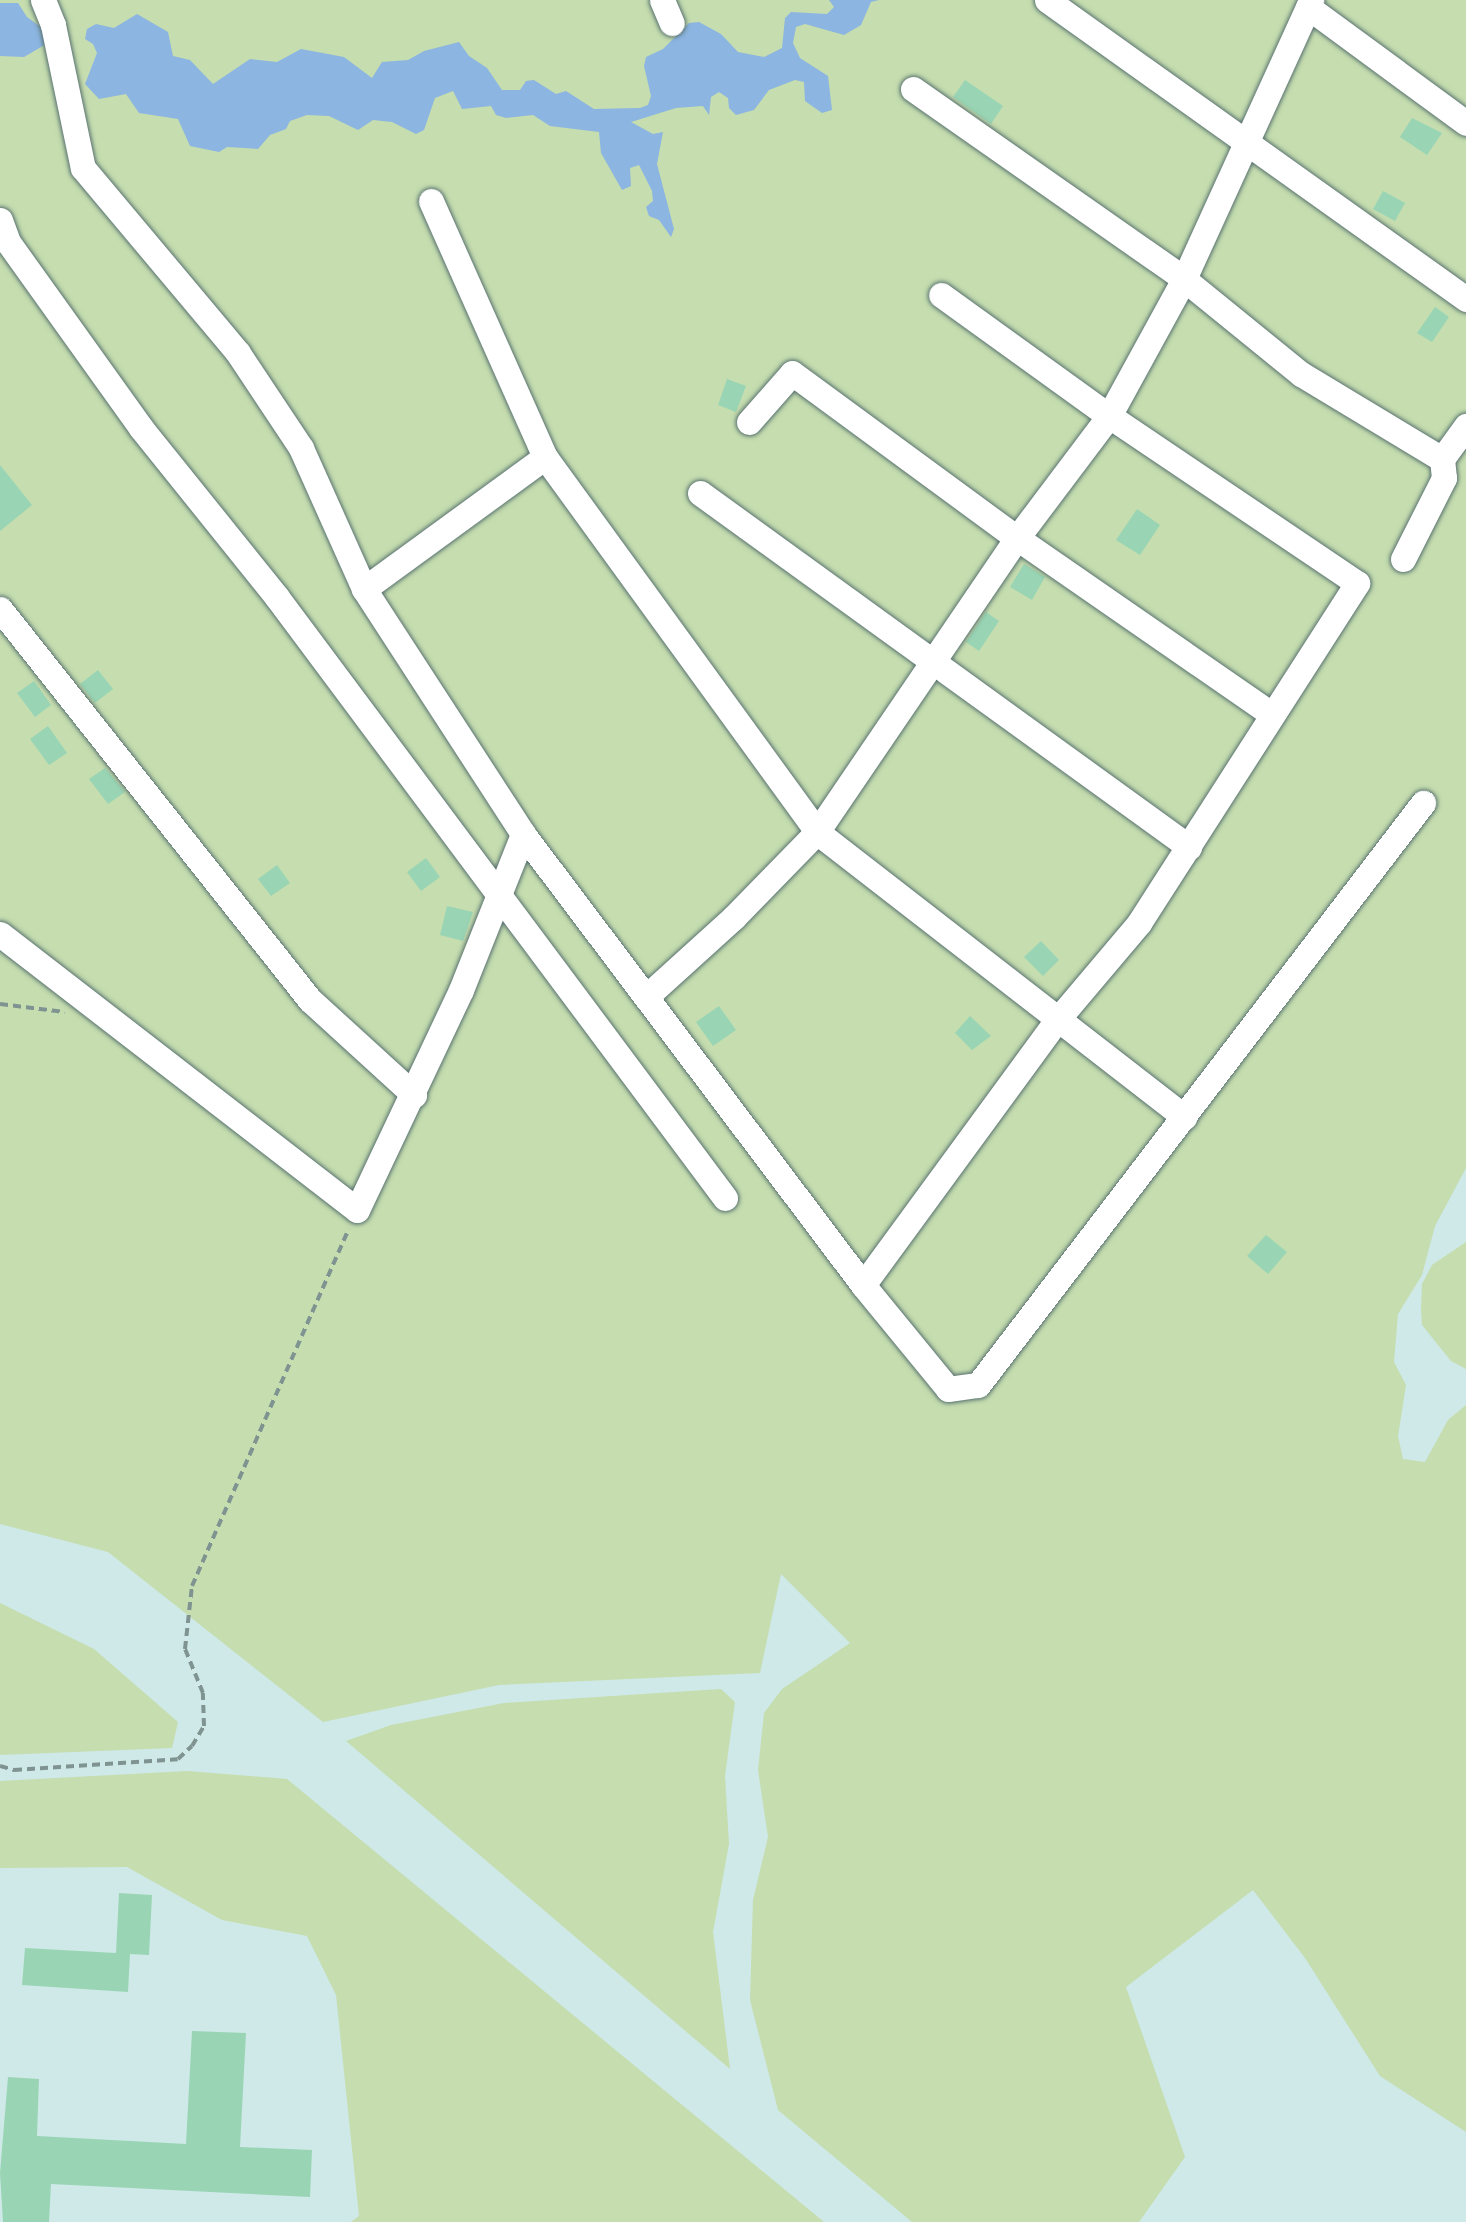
<!DOCTYPE html>
<style>
body{margin:0}
#map{position:relative;width:1466px;height:2222px;overflow:hidden;background:#cee9e7;font-family:Spectral,serif}
div>[style]{position:absolute}
[style*='--x']{left:calc(var(--x)*1px);top:calc(var(--y)*1px);width:calc(var(--w)*1px);rotate:calc(var(--a)*1deg)}
.green>*{inset:0;background:#c5ddaf}
.water>*{inset:0;background:#8cb5e1}
.building>*{inset:0;background:#99d5b4}
.path>*{height:4px;margin-top:-2px;transform-origin:0;background:repeating-linear-gradient(90deg,#7f9391 0 8px,transparent 0 13px)}
.roads{filter:drop-shadow(0 0 2px #597270) drop-shadow(0 0 2px #597270)}
.minor>*{height:25px;margin:-12.5px;padding:0 12.5px;transform-origin:12.5px;border-radius:12.5px;background:#fff}
span{translate:-50% -50%;white-space:nowrap;text-align:center;line-height:1.15;-webkit-text-stroke:8px #cee9e7;paint-order:stroke}
</style>
<div id="map">
<div class="green">
<div style="clip-path:polygon(0 0,1466px 0,1466px 1168px,1435px 1226px,1422px 1275px,1398px 1314px,1394px 1362px,1406px 1385px,1398px 1436px,1403px 1459px,1425px 1462px,1448px 1420px,1466px 1405px,1466px 2132px,1380px 2076px,1305px 1958px,1253px 1890px,1126px 1987px,1185px 2157px,1139px 2222px,912px 2222px,778px 2110px,750px 2000px,753px 1900px,768px 1837px,758px 1770px,764px 1713px,782px 1689px,850px 1643px,781px 1574px,760px 1673px,499px 1685px,323px 1722px,108px 1552px,0 1524px)"></div>
<div style="clip-path:polygon(1466px 1242px,1466px 1369px,1451px 1361px,1422px 1325px,1421px 1309px,1422px 1284px,1432px 1265px)"></div>
<div style="clip-path:polygon(0 1603px,94px 1649px,178px 1722px,172px 1748px,0 1755px)"></div>
<div style="clip-path:polygon(721px 1689px,735px 1702px,725px 1776px,729px 1844px,713px 1932px,730px 2069px,346px 1741px,391px 1725px,504px 1703px)"></div>
<div style="clip-path:polygon(187px 1771px,287px 1779px,824px 2222px,351px 2222px,359px 2216px,336px 1995px,307px 1936px,222px 1920px,127px 1867px,0 1868px,0 1781px)"></div>
</div>
<div class="water">
<div style="clip-path:polygon(829px 0,879px 0,871px 2px,861px 25px,844px 35px,805px 24px,796px 27px,793px 43px,800px 58px,828px 76px,832px 110px,822px 113px,805px 101px,804px 82px,795px 80px,769px 90px,754px 110px,736px 115px,729px 108px,728px 98px,719px 92px,711px 97px,709px 115px,703px 106px,676px 108px,631px 122px,653px 134px,663px 132px,657px 164px,674px 229px,671px 237px,659px 220px,649px 216px,646px 207px,653px 201px,652px 191px,639px 165px,630px 168px,631px 186px,622px 190px,601px 153px,599px 132px,550px 126px,533px 115px,506px 118px,496px 115px,491px 106px,462px 109px,453px 91px,435px 98px,424px 130px,416px 134px,392px 122px,373px 120px,358px 130px,329px 116px,307px 115px,290px 121px,286px 129px,270px 135px,258px 149px,227px 147px,219px 152px,190px 146px,178px 119px,139px 113px,126px 94px,99px 99px,85px 84px,97px 53px,93px 44px,85px 39px,87px 29px,96px 24px,114px 28px,137px 14px,168px 32px,173px 56px,190px 60px,213px 84px,250px 59px,277px 62px,301px 49px,344px 57px,372px 78px,382px 62px,408px 60px,424px 51px,459px 42px,469px 56px,487px 68px,502px 90px,520px 90px,526px 81px,534px 80px,556px 94px,566px 91px,594px 109px,640px 108px,648px 105px,651px 96px,644px 66px,646px 57px,663px 49px,689px 23px,699px 22px,721px 34px,738px 52px,764px 57px,782px 48px,785px 18px,791px 12px,827px 14px,834px 7px)"></div>
<div style="clip-path:polygon(0 3px,18px 3px,27px 17px,42px 28px,48px 43px,24px 57px,0 56px)"></div>
</div>
<div class="building">
<div style="clip-path:polygon(965px 80px,1003px 106px,991px 124px,953px 97px)"></div>
<div style="clip-path:polygon(1412px 118px,1442px 133px,1427px 155px,1400px 137px)"></div>
<div style="clip-path:polygon(1383px 191px,1405px 203px,1395px 221px,1373px 209px)"></div>
<div style="clip-path:polygon(1435px 307px,1449px 317px,1432px 342px,1417px 333px)"></div>
<div style="clip-path:polygon(727px 379px,746px 386px,736px 412px,718px 405px)"></div>
<div style="clip-path:polygon(0 465px,32px 505px,0 531px)"></div>
<div style="clip-path:polygon(1137px 509px,1160px 525px,1140px 555px,1116px 540px)"></div>
<div style="clip-path:polygon(1024px 564px,1045px 577px,1032px 600px,1010px 587px)"></div>
<div style="clip-path:polygon(986px 612px,999px 621px,979px 651px,966px 642px)"></div>
<div style="clip-path:polygon(98px 670px,113px 689px,95px 703px,80px 684px)"></div>
<div style="clip-path:polygon(34px 681px,51px 705px,35px 717px,17px 693px)"></div>
<div style="clip-path:polygon(48px 726px,67px 753px,49px 765px,30px 739px)"></div>
<div style="clip-path:polygon(105px 768px,125px 792px,108px 804px,89px 779px)"></div>
<div style="clip-path:polygon(426px 858px,440px 877px,421px 891px,407px 872px)"></div>
<div style="clip-path:polygon(277px 865px,290px 883px,271px 896px,258px 879px)"></div>
<div style="clip-path:polygon(447px 906px,473px 912px,463px 941px,440px 935px)"></div>
<div style="clip-path:polygon(1041px 941px,1059px 960px,1043px 976px,1024px 957px)"></div>
<div style="clip-path:polygon(719px 1006px,736px 1030px,713px 1046px,696px 1022px)"></div>
<div style="clip-path:polygon(970px 1016px,991px 1036px,972px 1050px,955px 1033px)"></div>
<div style="clip-path:polygon(1266px 1235px,1287px 1252px,1268px 1274px,1247px 1256px)"></div>
<div style="clip-path:polygon(119px 1893px,152px 1895px,149px 1955px,130px 1954px,128px 1992px,22px 1985px,25px 1948px,116px 1953px)"></div>
<div style="clip-path:polygon(192px 2031px,246px 2033px,240px 2147px,312px 2150px,310px 2197px,51px 2184px,49px 2222px,3px 2222px,0 2173px,8px 2077px,39px 2079px,37px 2136px,186px 2144px)"></div>
</div>
<div class="path">
<div style="--x:0;--y:1004;--w:65;--a:7"></div>
<div style="--x:0;--y:1766;--w:15;--a:16"></div>
<div style="--x:14;--y:1770;--w:164;--a:-3.8"></div>
<div style="--x:178;--y:1759;--w:19;--a:-43"></div>
<div style="--x:192;--y:1746;--w:23;--a:-59"></div>
<div style="--x:204;--y:1726;--w:33;--a:-92"></div>
<div style="--x:203;--y:1693;--w:48;--a:-112.2"></div>
<div style="--x:185;--y:1649;--w:63;--a:-83.7"></div>
<div style="--x:192;--y:1586;--w:390;--a:-66.3"></div>
</div>
<div class="roads">
<div class="minor">
<div style="--x:43;--y:0;--w:27;--a:68"></div>
<div style="--x:53;--y:25;--w:146;--a:78.2"></div>
<div style="--x:83;--y:168;--w:241;--a:50"></div>
<div style="--x:238;--y:353;--w:114;--a:56.4"></div>
<div style="--x:301;--y:448;--w:154;--a:65.9"></div>
<div style="--x:364;--y:589;--w:292;--a:57"></div>
<div style="--x:523;--y:834;--w:565;--a:52.99"></div>
<div style="--x:863;--y:1285;--w:134;--a:50.7"></div>
<div style="--x:948;--y:1389;--w:30;--a:-8"></div>
<div style="--x:978;--y:1385;--w:733;--a:-52.6"></div>
<div style="--x:662;--y:0;--w:25;--a:67"></div>
<div style="--x:1047;--y:0;--w:515;--a:35.51"></div>
<div style="--x:1308;--y:7;--w:196;--a:36.3"></div>
<div style="--x:913;--y:89;--w:331;--a:35"></div>
<div style="--x:1184;--y:279;--w:151;--a:39.1"></div>
<div style="--x:1301;--y:374;--w:165;--a:31.1"></div>
<div style="--x:431;--y:201;--w:280;--a:66"></div>
<div style="--x:545;--y:457;--w:463;--a:54"></div>
<div style="--x:817;--y:832;--w:465;--a:37.8"></div>
<div style="--x:0;--y:220;--w:23;--a:70"></div>
<div style="--x:8;--y:242;--w:229;--a:54.4"></div>
<div style="--x:141;--y:428;--w:216;--a:51.2"></div>
<div style="--x:276;--y:596;--w:751;--a:53.28"></div>
<div style="--x:749;--y:422;--w:65;--a:-48.7"></div>
<div style="--x:792;--y:373;--w:279;--a:36.3"></div>
<div style="--x:1017;--y:538;--w:308;--a:34.7"></div>
<div style="--x:700;--y:493;--w:604;--a:35.9"></div>
<div style="--x:1403;--y:559;--w:91;--a:-63.2"></div>
<div style="--x:1444;--y:478;--w:19;--a:-96"></div>
<div style="--x:1442;--y:459;--w:41;--a:-54"></div>
<div style="--x:364;--y:589;--w:224;--a:-36.1"></div>
<div style="--x:0;--y:609;--w:499;--a:51.6"></div>
<div style="--x:310;--y:1000;--w:141;--a:42.4"></div>
<div style="--x:0;--y:934;--w:451;--a:37.7"></div>
<div style="--x:357;--y:1210;--w:243;--a:-64.7"></div>
<div style="--x:461;--y:990;--w:168;--a:-68.3"></div>
<div style="--x:647;--y:996;--w:118;--a:-42.2"></div>
<div style="--x:734;--y:917;--w:119;--a:-45.7"></div>
<div style="--x:817;--y:832;--w:356;--a:-55.8"></div>
<div style="--x:1017;--y:538;--w:153;--a:-53"></div>
<div style="--x:1109;--y:416;--w:156;--a:-61.3"></div>
<div style="--x:1184;--y:279;--w:307;--a:-65.5"></div>
<div style="--x:863;--y:1285;--w:330;--a:-53.8"></div>
<div style="--x:1058;--y:1019;--w:126;--a:-49.8"></div>
<div style="--x:1139;--y:923;--w:404;--a:-57.3"></div>
<div style="--x:1357;--y:583;--w:299;--a:-146"></div>
<div style="--x:1109;--y:416;--w:207;--a:-144.2"></div>
</div>
</div>
</div>
